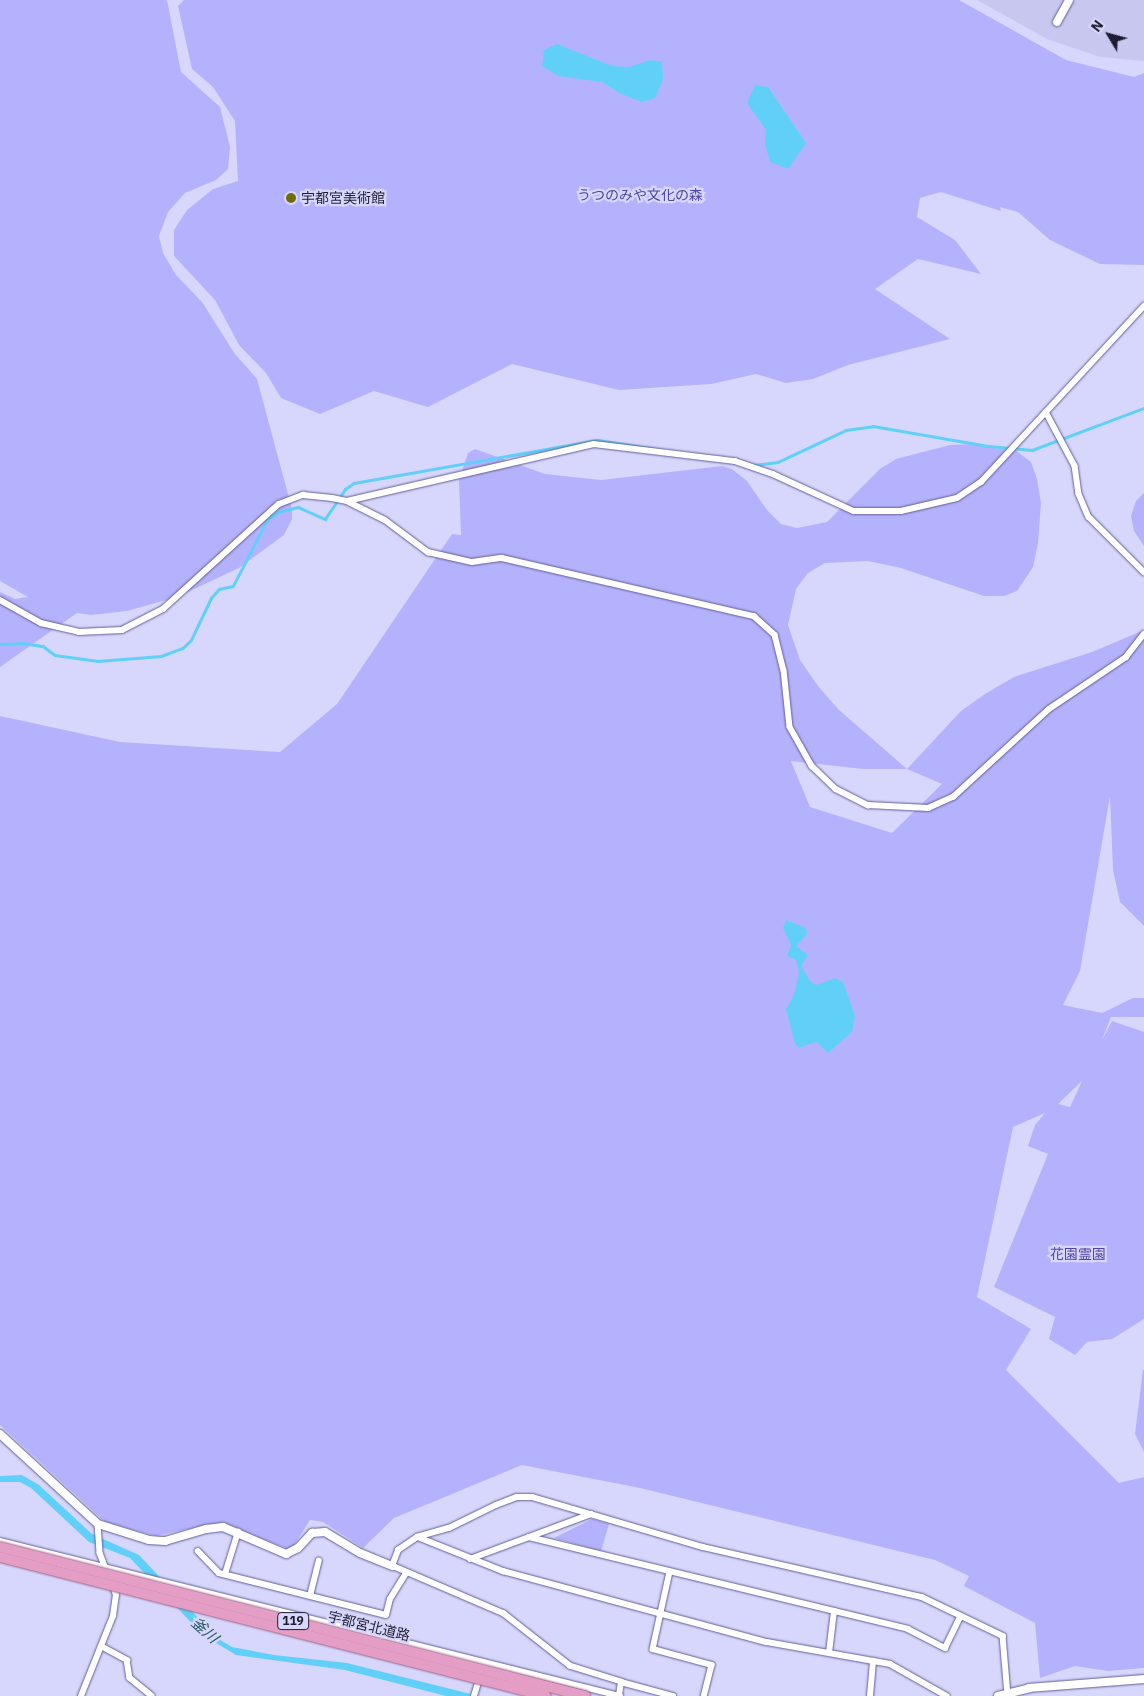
<!DOCTYPE html>
<meta charset="utf-8">
<style>
body{margin:0}
#map{position:relative;width:1144px;height:1696px;overflow:hidden;background:#d7d7fd;font-family:"IBM Plex Sans","Noto Sans JP",sans-serif}
div>[style]{position:absolute}
[style*='--x']{left:calc(var(--x)*1px);top:calc(var(--y)*1px);width:calc(var(--w)*1px);rotate:calc(var(--a)*1deg)}
.built>*{inset:0;background:#c7c7ef}
.green>*{inset:0;background:#b5b2fd}
.water>*{inset:0;background:#61d0f9}
.stream>*{height:2.5px;margin:-1.25px;padding:0 1.25px;transform-origin:1.25px;border-radius:1.25px;background:#61d0f9}
.roads{filter:drop-shadow(0 0 1px #615e95) drop-shadow(0 0 1px #615e95)}
.minor>*{height:5.5px;margin:-2.75px;padding:0 2.75px;transform-origin:2.75px;border-radius:2.75px;background:#fff}
.tertiary>*{height:8px;margin:-4px;padding:0 4px;transform-origin:4px;border-radius:4px;background:#fff}
.bridges{filter:drop-shadow(0 0 1px #9b6189) drop-shadow(0 0 1px #9b6189)}
.trunk-bridge>*{height:10px;margin:-5px;padding:0 5px;transform-origin:5px;border-radius:5px;background:#e49ec6}
.dots>*{width:14px;height:14px;translate:-50% -50%;box-sizing:border-box;border:2px solid #d7d7fd;border-radius:50%}
span{translate:-50% -50%;white-space:nowrap;text-align:center;line-height:1.15;-webkit-text-stroke:4.5px #d7d7fd;paint-order:stroke}
.shield-label span{padding:1px 4px;background:#d7d7fd;border:1px solid;border-radius:4px;-webkit-text-stroke-width:0}
.shield-label{font-size:12px;color:#1e1d33;font-weight:700}
.park-label{font-size:14px;color:#5144a1}
.poi-label{font-size:14px;color:#1e1d33}
.left{translate:0 -50%;text-align:left}
.street-label{font-size:14px;color:#1e1d33}
.water-label{font-size:15px;color:#275667;font-style:italic}
.north{position:absolute;left:1084px;top:10px;width:50px;height:50px;-webkit-text-stroke:4px #d7d7fd;paint-order:stroke;rotate:307deg;font-size:14px;font-weight:700;line-height:20px;text-align:center;color:#1e1d33}
.north::after{content:'';display:block;margin:auto;width:18px;height:22px;background:#1e1d33;clip-path:polygon(50% 0,100% 100%,50% 72%,0 100%)}
</style>
<div id="map">
<div class="built">
<div style="clip-path:polygon(977px 0,1144px 0,1144px 61px,1100px 57px,1047px 39px)"></div>
</div>
<div class="green">
<div style="clip-path:polygon(0 0,167px 0,181px 72px,220px 107px,230px 147px,228px 169px,216px 180px,185px 193px,168px 212px,159px 236px,163px 253px,176px 275px,202px 302px,235px 354px,257px 379px,292px 509px,292px 519px,284px 535px,239px 568px,177px 597px,127px 611px,91px 615px,77px 613px,0 667px,0 592px,15px 599px,28px 597px,0 581px)"></div>
<div style="clip-path:polygon(184px 0,959px 0,1066px 60px,1134px 77px,1144px 73px,1144px 265px,1100px 264px,1050px 240px,1018px 212px,1000px 207px,1001px 211px,941px 192px,920px 198px,917px 217px,955px 240px,981px 274px,918px 259px,875px 289px,950px 339px,848px 365px,813px 379px,786px 383px,756px 374px,711px 384px,619px 390px,512px 364px,428px 407px,374px 391px,320px 414px,281px 398px,266px 373px,239px 345px,215px 300px,174px 256px,174px 230px,187px 210px,213px 189px,238px 181px,235px 121px,213px 87px,192px 69px,178px 6px)"></div>
<div style="clip-path:polygon(evenodd,977px 444px,1015px 450px,1031px 462px,1037px 479px,1041px 503px,1038px 543px,1033px 567px,1017px 591px,1004px 596px,984px 596px,901px 568px,868px 561px,825px 563px,808px 573px,796px 589px,788px 625px,800px 660px,818px 686px,839px 710px,907px 769px,961px 711px,985px 694px,1014px 677px,1092px 652px,1144px 630px,1144px 926px,1120px 902px,1113px 870px,1110px 796px,1080px 971px,1063px 1005px,1102px 1013px,1133px 998px,1144px 998px,1144px 1017px,1111px 1017px,1102px 1040px,1112px 1021px,1144px 1032px,1144px 1319px,1112px 1339px,1087px 1342px,1075px 1355px,1049px 1339px,1055px 1317px,994px 1287px,1048px 1154px,1028px 1146px,1035px 1125px,1045px 1113px,1013px 1127px,977px 1297px,1031px 1329px,1006px 1370px,1119px 1483px,1144px 1477px,1144px 1668px,1108px 1671px,1075px 1666px,1040px 1678px,1035px 1623px,964px 1586px,969px 1576px,935px 1560px,640px 1488px,522px 1465px,394px 1518px,363px 1548px,323px 1522px,310px 1520px,291px 1550px,230px 1526px,211px 1524px,156px 1536px,105px 1522px,0 1425px,0 716px,120px 742px,280px 752px,337px 704px,452px 534px,461px 535px,459px 480px,468px 453px,475px 449px,545px 474px,601px 480px,722px 466px,732px 469px,747px 481px,767px 510px,781px 524px,797px 528px,827px 522px,880px 469px,896px 459px,950px 445px,977px 444px,791px 761px,863px 769px,907px 769px,942px 784px,892px 833px,810px 807px,791px 761px,977px 444px,1082px 1081px,1070px 1107px,1058px 1104px,1082px 1081px)"></div>
<div style="clip-path:polygon(1144px 493px,1144px 546px,1134px 531px,1131px 516px,1136px 501px)"></div>
<div style="clip-path:polygon(1143px 1370px,1144px 1370px,1144px 1452px,1135px 1434px)"></div>
<div style="clip-path:polygon(592px 1519px,609px 1524px,601px 1551px,554px 1538px)"></div>
</div>
<div class="water">
<div style="clip-path:polygon(557px 44px,612px 66px,628px 67px,651px 60px,662px 62px,663px 79px,655px 98px,642px 102px,619px 93px,602px 82px,558px 76px,542px 66px,544px 50px)"></div>
<div style="clip-path:polygon(755px 85px,768px 87px,806px 143px,788px 169px,770px 162px,765px 144px,766px 130px,747px 103px)"></div>
<div style="clip-path:polygon(786px 920px,806px 928px,807px 934px,796px 946px,808px 955px,801px 966px,810px 981px,816px 985px,835px 978px,843px 982px,855px 1016px,852px 1032px,828px 1053px,816px 1042px,799px 1048px,795px 1044px,786px 1009px,794px 995px,799px 973px,796px 960px,787px 956px,791px 945px,783px 928px)"></div>
<div style="clip-path:polygon(22px 1475px,39px 1485px,92px 1534px,139px 1555px,217px 1638px,232px 1647px,274px 1655px,347px 1663px,479px 1696px,446px 1696px,345px 1670px,236px 1655px,203px 1635px,130px 1558px,89px 1542px,31px 1488px,20px 1482px,0 1482px,0 1476px)"></div>
</div>
<div class="stream">
<div style="--x:753;--y:465;--w:25;--a:-7"></div>
<div style="--x:778;--y:462;--w:75;--a:-25.2"></div>
<div style="--x:846;--y:430;--w:27;--a:-8"></div>
<div style="--x:873;--y:426;--w:118;--a:9.8"></div>
<div style="--x:989;--y:446;--w:43;--a:5.3"></div>
<div style="--x:1032;--y:450;--w:120;--a:-20.6"></div>
<div style="--x:0;--y:644;--w:23;--a:-2"></div>
<div style="--x:23;--y:643;--w:20;--a:9"></div>
<div style="--x:43;--y:646;--w:15;--a:37"></div>
<div style="--x:55;--y:655;--w:43;--a:7.9"></div>
<div style="--x:98;--y:661;--w:63;--a:-4.5"></div>
<div style="--x:161;--y:656;--w:23;--a:-20"></div>
<div style="--x:183;--y:648;--w:11;--a:-45"></div>
<div style="--x:191;--y:640;--w:47;--a:-64.5"></div>
<div style="--x:211;--y:598;--w:12;--a:-48"></div>
<div style="--x:219;--y:589;--w:14;--a:-12"></div>
<div style="--x:233;--y:586;--w:74;--a:-62.7"></div>
<div style="--x:267;--y:520;--w:14;--a:-36"></div>
<div style="--x:278;--y:512;--w:21;--a:-14"></div>
<div style="--x:298;--y:507;--w:30;--a:24"></div>
<div style="--x:325;--y:519;--w:36;--a:-56"></div>
<div style="--x:345;--y:489;--w:11;--a:-34"></div>
<div style="--x:354;--y:483;--w:248;--a:-10"></div>
<div style="--x:598;--y:440;--w:60;--a:8.7"></div>
</div>
<div class="roads">
<div class="minor">
<div style="--x:1046;--y:412;--w:61;--a:61.8"></div>
<div style="--x:1075;--y:466;--w:28;--a:82"></div>
<div style="--x:1079;--y:494;--w:25;--a:67"></div>
<div style="--x:1089;--y:517;--w:78;--a:45"></div>
<div style="--x:347;--y:501;--w:253;--a:-13"></div>
<div style="--x:594;--y:444;--w:142;--a:6.9"></div>
<div style="--x:735;--y:461;--w:40;--a:18.9"></div>
<div style="--x:773;--y:474;--w:89;--a:24.6"></div>
<div style="--x:854;--y:511;--w:47;--a:0"></div>
<div style="--x:901;--y:511;--w:57;--a:-13.1"></div>
<div style="--x:957;--y:498;--w:29;--a:-34"></div>
<div style="--x:981;--y:482;--w:240;--a:-47.2"></div>
<div style="--x:0;--y:600;--w:47;--a:29.3"></div>
<div style="--x:41;--y:623;--w:39;--a:13"></div>
<div style="--x:79;--y:632;--w:43;--a:-2.7"></div>
<div style="--x:122;--y:630;--w:46;--a:-27.1"></div>
<div style="--x:163;--y:609;--w:156;--a:-42.2"></div>
<div style="--x:279;--y:504;--w:26;--a:-21"></div>
<div style="--x:303;--y:495;--w:29;--a:6"></div>
<div style="--x:332;--y:498;--w:15;--a:11"></div>
<div style="--x:347;--y:501;--w:42;--a:26.6"></div>
<div style="--x:385;--y:520;--w:54;--a:36.7"></div>
<div style="--x:428;--y:552;--w:45;--a:12.8"></div>
<div style="--x:472;--y:562;--w:30;--a:-8"></div>
<div style="--x:502;--y:558;--w:259;--a:13"></div>
<div style="--x:754;--y:616;--w:28;--a:42"></div>
<div style="--x:775;--y:635;--w:36;--a:76"></div>
<div style="--x:784;--y:670;--w:57;--a:84"></div>
<div style="--x:790;--y:727;--w:45;--a:60.6"></div>
<div style="--x:812;--y:766;--w:33;--a:44"></div>
<div style="--x:836;--y:789;--w:36;--a:27"></div>
<div style="--x:868;--y:805;--w:60;--a:2.9"></div>
<div style="--x:928;--y:808;--w:27;--a:-24"></div>
<div style="--x:953;--y:797;--w:130;--a:-42.5"></div>
<div style="--x:1049;--y:709;--w:93;--a:-34"></div>
<div style="--x:1126;--y:657;--w:29;--a:-52"></div>
<div style="--x:98;--y:1524;--w:29;--a:86"></div>
<div style="--x:100;--y:1553;--w:19;--a:69"></div>
<div style="--x:418;--y:1537;--w:92;--a:21.8"></div>
<div style="--x:503;--y:1571;--w:273;--a:15.1"></div>
<div style="--x:767;--y:1642;--w:125;--a:10.1"></div>
<div style="--x:890;--y:1664;--w:65;--a:29.3"></div>
<div style="--x:529;--y:1537;--w:390;--a:13.6"></div>
<div style="--x:908;--y:1629;--w:42;--a:27.2"></div>
<div style="--x:945;--y:1648;--w:34;--a:-64"></div>
<div style="--x:0;--y:1541;--w:639;--a:14.04"></div>
<div style="--x:198;--y:1551;--w:30;--a:46"></div>
<div style="--x:219;--y:1573;--w:172;--a:14.1"></div>
<div style="--x:386;--y:1615;--w:16;--a:-76"></div>
<div style="--x:390;--y:1599;--w:31;--a:-58"></div>
<div style="--x:470;--y:1559;--w:129;--a:-20.4"></div>
<div style="--x:670;--y:1572;--w:79;--a:102.4"></div>
<div style="--x:653;--y:1649;--w:61;--a:15.2"></div>
<div style="--x:712;--y:1665;--w:32;--a:104"></div>
<div style="--x:225;--y:1574;--w:44;--a:-72.8"></div>
<div style="--x:310;--y:1596;--w:36;--a:-76"></div>
<div style="--x:101;--y:1646;--w:30;--a:28"></div>
<div style="--x:127;--y:1660;--w:18;--a:81"></div>
<div style="--x:130;--y:1678;--w:28;--a:39"></div>
<div style="--x:829;--y:1653;--w:42;--a:-83.2"></div>
<div style="--x:621;--y:1682;--w:54;--a:15.1"></div>
<div style="--x:619;--y:1695;--w:13;--a:-81"></div>
<div style="--x:621;--y:1682;--w:53;--a:-162.6"></div>
<div style="--x:570;--y:1666;--w:84;--a:-141.8"></div>
<div style="--x:504;--y:1614;--w:122;--a:-156.8"></div>
<div style="--x:392;--y:1566;--w:17;--a:-69"></div>
<div style="--x:398;--y:1550;--w:23;--a:-34"></div>
<div style="--x:417;--y:1537;--w:33;--a:-16"></div>
<div style="--x:449;--y:1528;--w:52;--a:-26.1"></div>
<div style="--x:496;--y:1505;--w:22;--a:-21"></div>
<div style="--x:517;--y:1497;--w:15;--a:0"></div>
<div style="--x:532;--y:1497;--w:178;--a:16.3"></div>
<div style="--x:703;--y:1547;--w:225;--a:12.9"></div>
<div style="--x:922;--y:1597;--w:90;--a:25.7"></div>
<div style="--x:1003;--y:1636;--w:60;--a:85.2"></div>
<div style="--x:81;--y:1696;--w:86;--a:-68.2"></div>
<div style="--x:113;--y:1616;--w:21;--a:-82"></div>
<div style="--x:116;--y:1595;--w:12;--a:-110"></div>
<div style="--x:474;--y:1696;--w:14;--a:-73"></div>
<div style="--x:870;--y:1696;--w:35;--a:-85"></div>
</div>
<div class="tertiary">
<div style="--x:1057;--y:22;--w:25;--a:-61"></div>
<div style="--x:0;--y:1434;--w:133;--a:42.6"></div>
<div style="--x:98;--y:1524;--w:53;--a:17.4"></div>
<div style="--x:149;--y:1540;--w:16;--a:4"></div>
<div style="--x:165;--y:1541;--w:43;--a:-16.3"></div>
<div style="--x:206;--y:1529;--w:17;--a:-7"></div>
<div style="--x:223;--y:1527;--w:69;--a:23.2"></div>
<div style="--x:286;--y:1554;--w:13;--a:-27"></div>
<div style="--x:298;--y:1548;--w:21;--a:-47"></div>
<div style="--x:312;--y:1533;--w:13;--a:-4"></div>
<div style="--x:325;--y:1532;--w:41;--a:31"></div>
<div style="--x:360;--y:1553;--w:35;--a:22"></div>
<div style="--x:998;--y:1696;--w:32;--a:-14"></div>
<div style="--x:1029;--y:1688;--w:115;--a:-4.5"></div>
</div>
</div>
<div class="bridges">
<div class="trunk-bridge">
<div style="--x:0;--y:1547;--w:604;--a:14.29"></div>
<div style="--x:0;--y:1557;--w:563;--a:14.28"></div>
</div>
</div>
<div class="dots">
<div style="left:291px;top:198px;background:#726c08"></div>
</div>
<div class="shield-label">
<span style="left:293px;top:1621px">119</span>
</div>
<div class="park-label">
<span style="left:640px;top:195px">うつのみや文化の森</span>
<span style="left:1078px;top:1254px">花園霊園</span>
</div>
<div class="poi-label">
<span class="left" style="left:301px;top:198px">宇都宮美術館</span>
</div>
<div class="street-label">
<span style="left:369px;top:1626px;rotate:14deg">宇都宮北道路</span>
</div>
<div class="water-label">
<span style="left:205px;top:1630px;rotate:42deg">釜川</span>
</div>
<div class="north">N</div>
</div>
